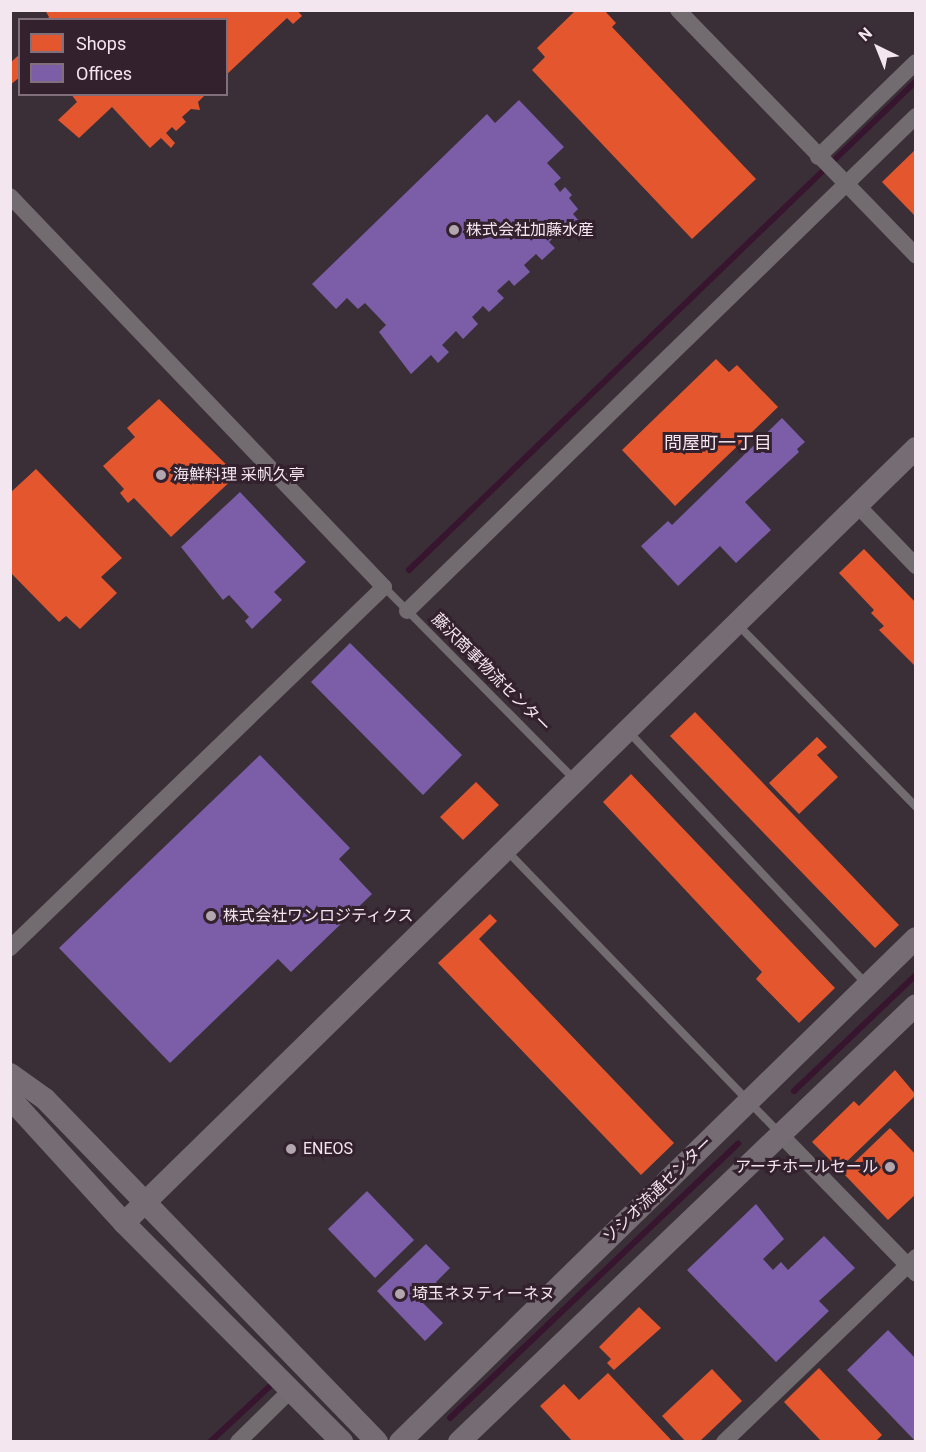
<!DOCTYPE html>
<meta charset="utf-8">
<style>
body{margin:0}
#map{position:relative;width:926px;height:1452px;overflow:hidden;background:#3a2f37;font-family:Roboto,"Noto Sans JP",sans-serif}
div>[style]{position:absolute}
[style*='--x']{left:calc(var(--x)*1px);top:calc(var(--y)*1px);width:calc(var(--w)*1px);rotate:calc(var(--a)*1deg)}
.shops>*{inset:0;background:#e4572e}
.offices>*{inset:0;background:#7b5ea7}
.stream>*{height:6px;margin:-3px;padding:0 3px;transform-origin:3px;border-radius:3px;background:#37152f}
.lane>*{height:8px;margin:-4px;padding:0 4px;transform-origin:4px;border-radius:4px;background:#726b70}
.street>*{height:16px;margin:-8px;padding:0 8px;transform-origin:8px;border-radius:8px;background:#726b70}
.secondary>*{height:22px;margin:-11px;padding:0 11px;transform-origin:11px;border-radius:11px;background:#766c73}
.dots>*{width:16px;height:16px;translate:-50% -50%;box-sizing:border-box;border:3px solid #34212e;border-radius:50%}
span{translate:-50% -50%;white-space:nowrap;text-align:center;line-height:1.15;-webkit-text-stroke:6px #34212e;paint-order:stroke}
.poi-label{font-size:16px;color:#f3e6ef}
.left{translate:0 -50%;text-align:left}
.right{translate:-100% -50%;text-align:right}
.street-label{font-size:16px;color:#f3e6ef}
.neighbourhood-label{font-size:18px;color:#f3e6ef}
.frame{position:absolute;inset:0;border:12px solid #f3e6ef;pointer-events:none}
.legend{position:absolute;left:18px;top:18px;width:210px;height:78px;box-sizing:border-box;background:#34212e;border:2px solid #80707b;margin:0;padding:8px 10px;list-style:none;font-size:18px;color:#f3e6ef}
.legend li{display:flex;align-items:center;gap:12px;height:30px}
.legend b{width:30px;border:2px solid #80707b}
.north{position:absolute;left:848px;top:18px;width:60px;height:60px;-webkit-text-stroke:4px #34212e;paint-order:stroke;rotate:317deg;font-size:16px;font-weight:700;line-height:24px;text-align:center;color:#f3e6ef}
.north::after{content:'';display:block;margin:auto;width:21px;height:27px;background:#f3e6ef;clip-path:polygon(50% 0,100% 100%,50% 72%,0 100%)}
</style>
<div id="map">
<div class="shops">
<div style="clip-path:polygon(45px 10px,297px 10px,302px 16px,293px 24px,287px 18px,226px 75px,226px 20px,46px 20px,49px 17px)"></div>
<div style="clip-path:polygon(576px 10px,604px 10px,616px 23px,612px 27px,756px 179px,692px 239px,532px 70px,545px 57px,537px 48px)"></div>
<div style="clip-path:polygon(20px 54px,20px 77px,10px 85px,10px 63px)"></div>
<div style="clip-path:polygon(71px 94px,206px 94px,198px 102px,200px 110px,191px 109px,182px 117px,186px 122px,176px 131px,172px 127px,166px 133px,175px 143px,171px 148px,161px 138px,150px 148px,112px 107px,79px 138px,58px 120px,77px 102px)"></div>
<div style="clip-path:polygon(916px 149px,916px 217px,882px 182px)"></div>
<div style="clip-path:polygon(716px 359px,729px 372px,737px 365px,778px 407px,675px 506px,622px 450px)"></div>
<div style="clip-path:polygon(159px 399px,237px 475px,171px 537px,134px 498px,128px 503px,120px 493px,124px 489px,103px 466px,135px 437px,127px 428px)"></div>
<div style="clip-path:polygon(36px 469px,122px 558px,101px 577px,117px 593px,80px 629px,66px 616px,59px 622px,10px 572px,10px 493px)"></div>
<div style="clip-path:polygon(864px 549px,916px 603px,916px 667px,879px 630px,884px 626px,871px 613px,874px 610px,839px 573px)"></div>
<div style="clip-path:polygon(695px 712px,899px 925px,875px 948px,670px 736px)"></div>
<div style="clip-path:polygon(817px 737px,827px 747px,817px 755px,838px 777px,799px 814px,769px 783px)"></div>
<div style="clip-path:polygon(631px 774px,835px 988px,799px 1023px,756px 979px,762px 972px,603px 802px)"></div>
<div style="clip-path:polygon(476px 782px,499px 805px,463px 840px,440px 817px)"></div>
<div style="clip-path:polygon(490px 914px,497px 921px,479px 939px,674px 1143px,641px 1175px,438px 963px)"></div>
<div style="clip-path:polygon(895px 1070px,916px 1095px,839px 1169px,812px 1142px,854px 1101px,859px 1106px)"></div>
<div style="clip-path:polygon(890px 1128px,916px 1155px,916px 1194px,888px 1220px,843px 1173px)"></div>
<div style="clip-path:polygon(639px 1307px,661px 1328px,614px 1370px,607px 1363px,611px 1359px,599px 1347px)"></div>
<div style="clip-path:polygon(819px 1368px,882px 1435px,875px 1442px,822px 1442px,784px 1402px)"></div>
<div style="clip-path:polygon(712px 1369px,742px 1401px,699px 1442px,686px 1442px,662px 1416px)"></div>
<div style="clip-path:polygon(608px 1373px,673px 1442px,573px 1442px,540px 1406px,564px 1384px,579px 1400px)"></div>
</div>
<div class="offices">
<div style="clip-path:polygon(519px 100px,564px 147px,547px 163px,561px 178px,554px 184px,560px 192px,565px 187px,572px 195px,569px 198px,578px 209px,573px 214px,580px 222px,568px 235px,562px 229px,549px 242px,555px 248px,542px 260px,536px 254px,524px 265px,530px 272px,514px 286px,509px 280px,497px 291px,504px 298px,489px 312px,483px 306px,472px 317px,478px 324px,463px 339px,456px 331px,442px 345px,449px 352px,438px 363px,431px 355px,411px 374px,379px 332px,386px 325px,365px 303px,358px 309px,347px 298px,336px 309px,312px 284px,487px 114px,495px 123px)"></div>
<div style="clip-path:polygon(782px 418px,805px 442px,797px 449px,799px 452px,745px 502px,771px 530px,736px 563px,720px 546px,678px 586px,641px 546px,668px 521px,672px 525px)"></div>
<div style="clip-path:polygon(240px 492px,306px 562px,274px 592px,282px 600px,252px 629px,245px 621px,249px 617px,229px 595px,223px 600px,181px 547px)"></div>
<div style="clip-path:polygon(350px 643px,462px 755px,423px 795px,311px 682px)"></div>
<div style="clip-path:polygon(260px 755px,350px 848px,339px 859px,372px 894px,291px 972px,278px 959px,170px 1063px,59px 948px)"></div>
<div style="clip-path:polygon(367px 1191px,414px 1240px,375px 1278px,328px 1229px)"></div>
<div style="clip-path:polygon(756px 1204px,784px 1239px,763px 1259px,773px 1270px,781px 1262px,788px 1270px,824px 1236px,855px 1268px,819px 1301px,829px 1311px,776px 1362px,687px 1270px)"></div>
<div style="clip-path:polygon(426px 1244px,450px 1268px,436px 1282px,443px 1290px,436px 1296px,427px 1287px,417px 1297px,443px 1323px,425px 1341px,377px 1291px)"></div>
<div style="clip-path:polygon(888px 1330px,916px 1359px,916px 1442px,847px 1370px)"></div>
</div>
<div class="stream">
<div style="--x:409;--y:570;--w:704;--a:-43.96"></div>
<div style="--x:794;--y:1091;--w:168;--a:-43.6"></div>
<div style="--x:450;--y:1418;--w:398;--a:-43.6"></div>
<div style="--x:210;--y:1442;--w:82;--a:-43"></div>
</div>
<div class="lane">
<div style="--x:384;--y:587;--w:273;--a:45.3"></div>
<div style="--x:737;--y:624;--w:256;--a:45.6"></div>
<div style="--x:627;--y:730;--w:350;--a:46.7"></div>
<div style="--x:506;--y:850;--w:395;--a:46"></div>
</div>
<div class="street">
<div style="--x:678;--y:10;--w:342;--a:45.9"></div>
<div style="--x:818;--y:157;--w:136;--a:-44.1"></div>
<div style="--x:10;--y:196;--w:541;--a:46.27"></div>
<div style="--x:384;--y:587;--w:520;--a:136.01"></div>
<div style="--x:857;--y:505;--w:85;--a:46"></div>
<div style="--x:407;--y:611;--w:710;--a:-44.2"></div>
<div style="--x:780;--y:1134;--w:195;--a:45.8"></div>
<div style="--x:238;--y:1442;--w:74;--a:-44.5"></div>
<div style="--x:724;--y:1442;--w:267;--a:-43.9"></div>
</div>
<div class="secondary">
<div style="--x:10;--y:1074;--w:43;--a:35.5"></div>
<div style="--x:45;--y:1099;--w:477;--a:45.9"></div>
<div style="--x:10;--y:1098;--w:169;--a:47.6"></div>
<div style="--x:124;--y:1223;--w:309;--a:45.1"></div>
<div style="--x:124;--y:1223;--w:1108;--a:-44.38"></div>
<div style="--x:400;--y:1442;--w:721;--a:-44.33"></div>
<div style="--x:459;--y:1442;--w:632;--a:-43.72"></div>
</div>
<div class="dots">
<div style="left:454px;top:230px;background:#b2a6af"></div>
<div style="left:161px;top:475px;background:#b2a6af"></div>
<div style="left:211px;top:916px;background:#b2a6af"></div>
<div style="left:291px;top:1149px;background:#b2a6af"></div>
<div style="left:890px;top:1167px;background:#b2a6af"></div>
<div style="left:400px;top:1294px;background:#b2a6af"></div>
</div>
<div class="poi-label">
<span class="left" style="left:466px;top:230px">株式会社加藤水産</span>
<span class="left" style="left:173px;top:475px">海鮮料理 采帆久亭</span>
<span class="left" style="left:223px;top:916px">株式会社ワンロジティクス</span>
<span class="left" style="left:303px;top:1149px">ENEOS</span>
<span class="right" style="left:878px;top:1167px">アーチホールセール</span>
<span class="left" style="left:412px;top:1294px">埼玉ネヌティーネヌ</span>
</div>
<div class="street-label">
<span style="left:491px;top:673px;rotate:45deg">藤沢商事物流センター</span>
<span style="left:658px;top:1190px;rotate:-44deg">ソシオ流通センター</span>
</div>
<div class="neighbourhood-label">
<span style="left:718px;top:443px">問屋町一丁目</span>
</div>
<div class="frame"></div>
<ul class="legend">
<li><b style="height:16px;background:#e4572e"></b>Shops</li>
<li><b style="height:16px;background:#7b5ea7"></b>Offices</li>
</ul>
<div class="north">N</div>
</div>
